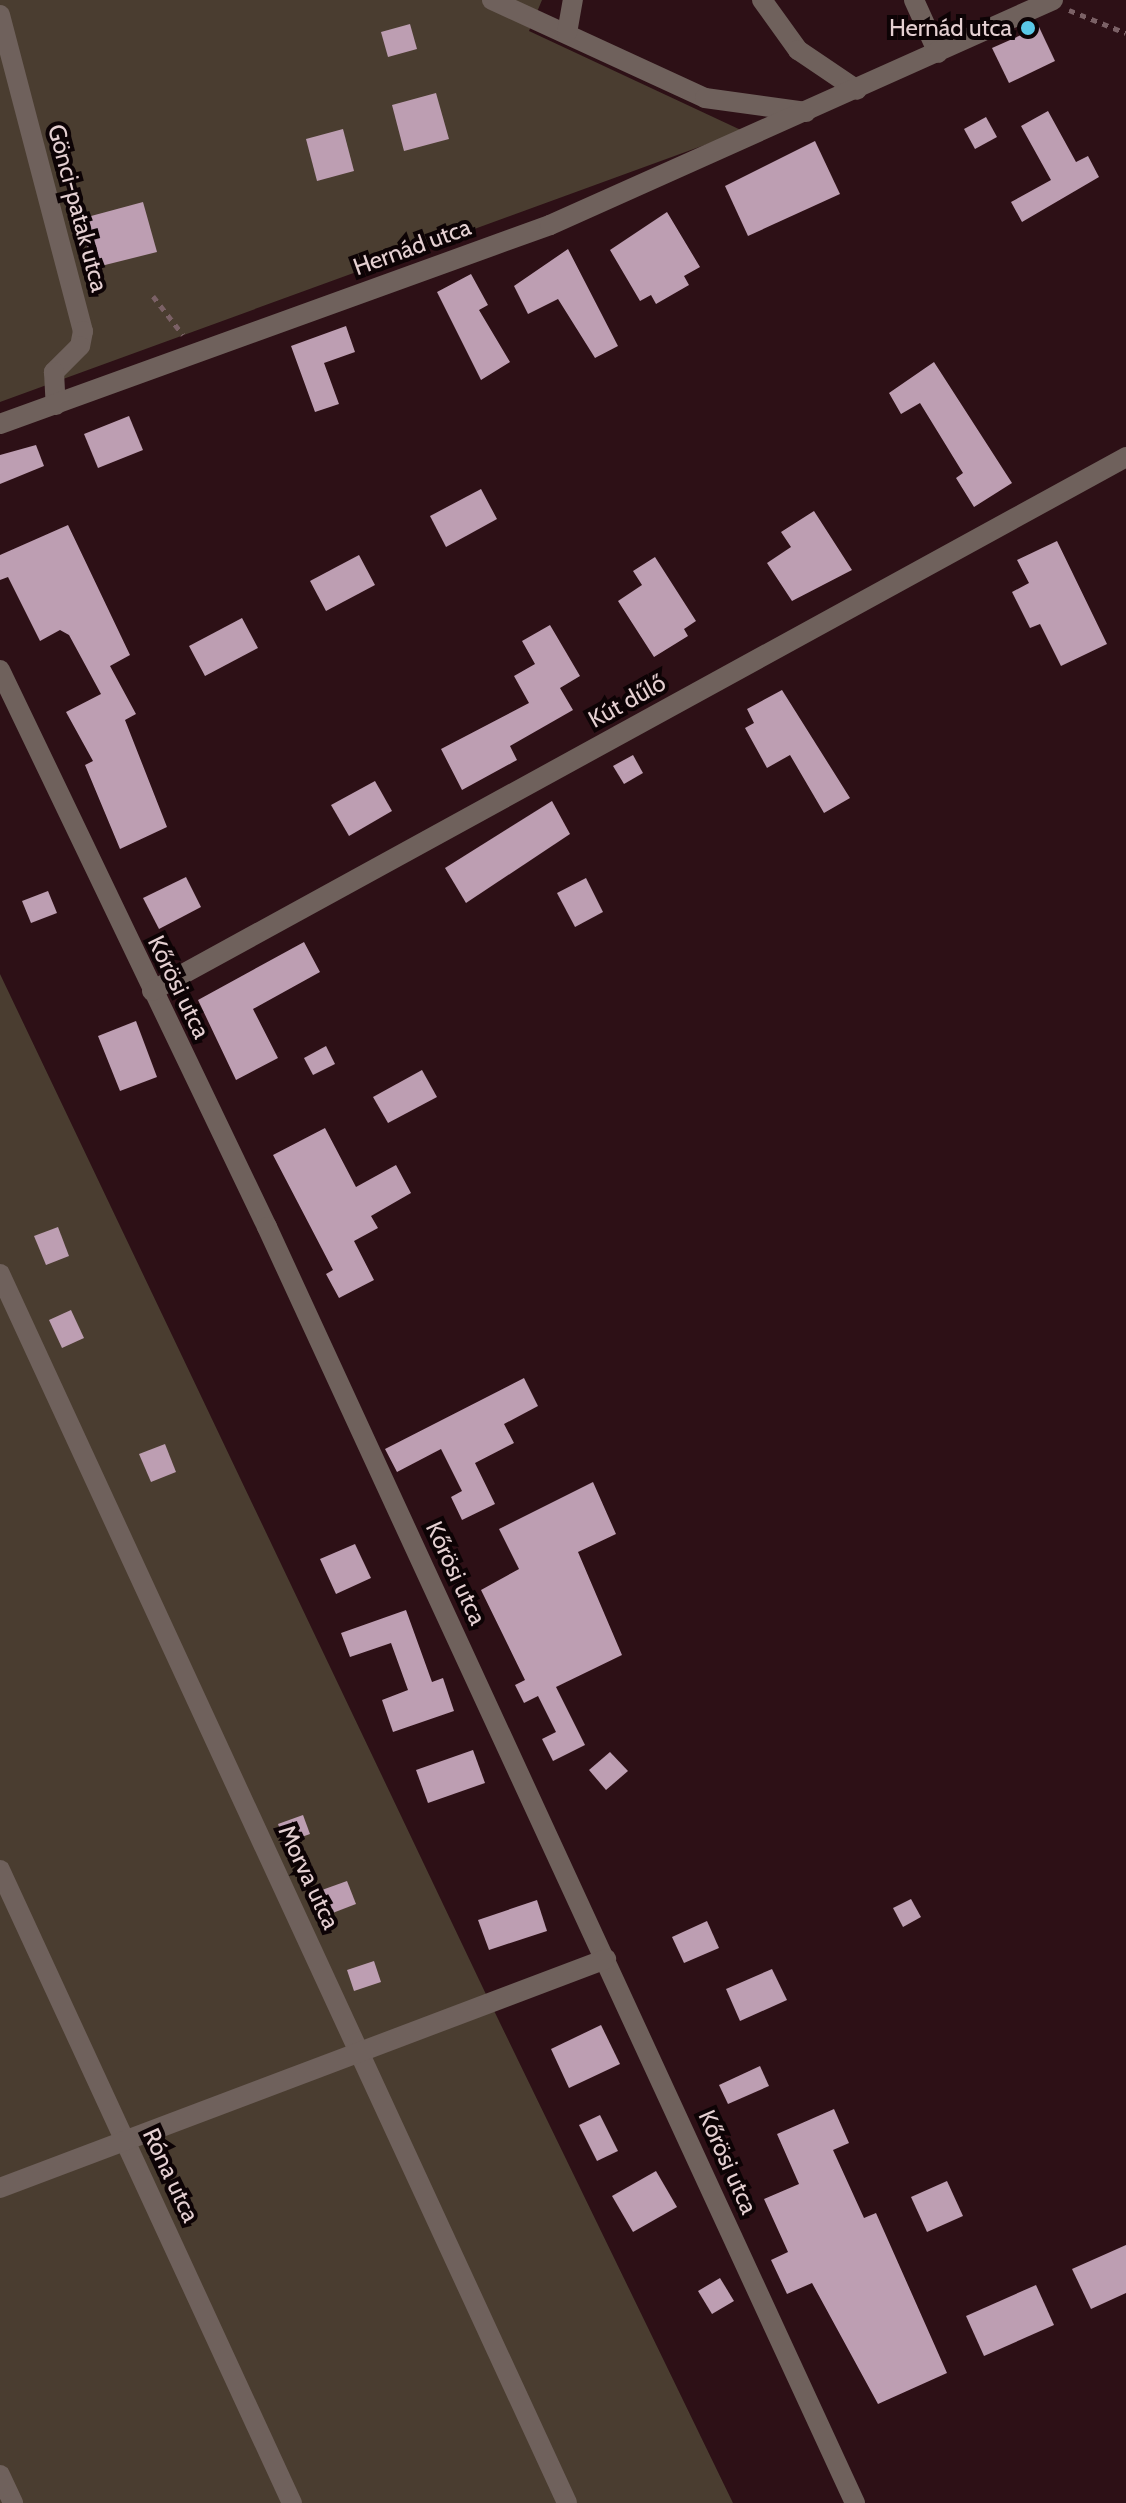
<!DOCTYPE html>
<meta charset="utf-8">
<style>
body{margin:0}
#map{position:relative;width:1126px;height:2503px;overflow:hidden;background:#2d1016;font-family:Cabin,sans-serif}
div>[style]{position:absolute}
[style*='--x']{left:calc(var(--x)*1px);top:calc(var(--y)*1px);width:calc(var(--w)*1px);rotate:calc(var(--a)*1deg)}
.green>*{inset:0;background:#4a3d30}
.building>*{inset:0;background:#bd9eb2}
.path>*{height:5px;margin-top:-2.5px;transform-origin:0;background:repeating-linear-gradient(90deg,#7b6166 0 6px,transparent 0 12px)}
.minor>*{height:20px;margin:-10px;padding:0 10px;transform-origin:10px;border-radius:10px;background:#6f615c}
.dots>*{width:22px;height:22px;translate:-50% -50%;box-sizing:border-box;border:4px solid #0d0305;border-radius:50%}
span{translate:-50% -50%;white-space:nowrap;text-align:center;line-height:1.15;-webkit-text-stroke:8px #0d0305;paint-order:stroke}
.poi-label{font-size:24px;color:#e5d0d2}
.right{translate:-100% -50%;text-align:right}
.street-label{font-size:24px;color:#e5d0d2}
</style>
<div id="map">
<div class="green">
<div style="clip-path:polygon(0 0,542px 0,529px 31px,743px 131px,0 402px)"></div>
<div style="clip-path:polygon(0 974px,483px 1988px,733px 2503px,0 2503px)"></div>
</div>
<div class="building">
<div style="clip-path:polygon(410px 24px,417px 49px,388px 57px,381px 32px)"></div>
<div style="clip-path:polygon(1039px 27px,1055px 61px,1009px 83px,992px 48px)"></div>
<div style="clip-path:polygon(436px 93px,449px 139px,404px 151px,392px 105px)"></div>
<div style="clip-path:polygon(1048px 111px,1076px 162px,1088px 156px,1099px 177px,1022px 222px,1011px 202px,1051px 180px,1021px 126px)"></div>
<div style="clip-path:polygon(986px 117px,997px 137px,975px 149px,964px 129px)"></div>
<div style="clip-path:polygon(343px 129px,354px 171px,317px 181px,306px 139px)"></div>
<div style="clip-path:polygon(815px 141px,840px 194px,748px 236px,725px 186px)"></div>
<div style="clip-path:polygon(143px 202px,157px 252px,93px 268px,80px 219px)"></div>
<div style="clip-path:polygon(667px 212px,700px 267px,684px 276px,689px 285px,656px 304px,651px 295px,640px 301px,610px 250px)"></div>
<div style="clip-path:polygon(568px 249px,618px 346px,595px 358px,558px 299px,528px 314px,514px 286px)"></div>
<div style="clip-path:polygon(471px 274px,488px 305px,479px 310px,510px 362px,481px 380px,437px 292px)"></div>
<div style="clip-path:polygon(346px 326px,355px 352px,324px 363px,339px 404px,315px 412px,291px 346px)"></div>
<div style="clip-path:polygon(934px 362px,1012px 483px,974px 507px,956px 478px,963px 473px,920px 403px,901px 414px,889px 393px)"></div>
<div style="clip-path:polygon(129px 416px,143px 450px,98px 468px,84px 434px)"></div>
<div style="clip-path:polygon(36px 445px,44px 466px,0 484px,0 455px)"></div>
<div style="clip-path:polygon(481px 489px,497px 519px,446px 547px,430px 516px)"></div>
<div style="clip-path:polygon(814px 511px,852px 570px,792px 601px,767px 563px,791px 547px,781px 532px)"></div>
<div style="clip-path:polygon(68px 525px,130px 655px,110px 666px,136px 714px,125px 720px,167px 827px,120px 849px,85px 765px,93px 761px,66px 712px,101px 694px,69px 635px,60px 630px,40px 641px,8px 577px,0 580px,0 555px)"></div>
<div style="clip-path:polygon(1057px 541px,1107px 644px,1061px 666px,1040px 624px,1030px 628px,1012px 592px,1029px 583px,1017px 560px)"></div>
<div style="clip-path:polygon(359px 555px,375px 585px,326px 611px,310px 581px)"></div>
<div style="clip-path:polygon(655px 557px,696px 621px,684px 629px,688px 636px,654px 657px,618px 601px,642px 585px,633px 571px)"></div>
<div style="clip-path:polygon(242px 618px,258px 648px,205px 676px,189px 646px)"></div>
<div style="clip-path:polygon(550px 625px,580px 676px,560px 688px,573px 710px,510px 746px,517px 760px,462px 790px,441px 749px,529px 703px,514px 676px,535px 664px,522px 641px)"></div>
<div style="clip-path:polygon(782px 690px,850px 798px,824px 813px,790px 755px,767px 768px,745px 728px,754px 723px,747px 709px)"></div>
<div style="clip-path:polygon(633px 755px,643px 773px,624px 784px,613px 766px)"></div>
<div style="clip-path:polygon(375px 781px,392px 811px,349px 836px,331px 805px)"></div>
<div style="clip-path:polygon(552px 801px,570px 834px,466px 903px,445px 868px)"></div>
<div style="clip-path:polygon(186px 877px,201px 907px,159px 929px,143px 898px)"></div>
<div style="clip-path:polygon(586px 878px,603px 912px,575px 927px,557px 893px)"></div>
<div style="clip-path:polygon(48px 891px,57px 913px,31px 923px,22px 901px)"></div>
<div style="clip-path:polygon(304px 942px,320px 972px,253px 1009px,278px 1058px,236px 1080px,198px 1000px)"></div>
<div style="clip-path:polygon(136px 1021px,157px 1077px,120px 1091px,98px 1036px)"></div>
<div style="clip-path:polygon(326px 1046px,335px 1064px,313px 1075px,304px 1058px)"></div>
<div style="clip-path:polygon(422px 1070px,437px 1097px,388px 1123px,373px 1097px)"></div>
<div style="clip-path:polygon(325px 1128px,356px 1187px,396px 1165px,411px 1193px,371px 1216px,378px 1228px,354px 1241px,374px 1280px,339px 1298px,326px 1274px,333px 1270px,273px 1155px)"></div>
<div style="clip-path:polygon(58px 1227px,69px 1256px,46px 1265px,34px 1236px)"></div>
<div style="clip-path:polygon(71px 1310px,84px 1338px,62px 1348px,49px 1320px)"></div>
<div style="clip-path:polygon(524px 1378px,538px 1406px,504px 1424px,514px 1443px,475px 1463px,495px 1504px,462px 1520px,451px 1497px,462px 1491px,441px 1449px,397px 1472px,385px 1449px)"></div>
<div style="clip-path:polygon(165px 1444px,176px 1472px,151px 1482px,139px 1454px)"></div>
<div style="clip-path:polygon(593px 1482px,616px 1534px,578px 1552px,622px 1655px,556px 1687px,585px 1745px,553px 1761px,542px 1739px,556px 1732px,538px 1696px,524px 1703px,515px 1685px,525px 1680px,481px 1590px,519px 1569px,499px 1529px)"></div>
<div style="clip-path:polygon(355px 1544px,371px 1578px,336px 1594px,320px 1559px)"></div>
<div style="clip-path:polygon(406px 1610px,432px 1682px,443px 1678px,454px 1711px,393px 1732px,382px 1700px,408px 1690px,391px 1643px,350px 1657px,341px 1633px)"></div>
<div style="clip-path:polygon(473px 1750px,485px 1783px,428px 1803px,416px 1770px)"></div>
<div style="clip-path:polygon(610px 1752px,628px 1771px,606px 1790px,589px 1770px)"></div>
<div style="clip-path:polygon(303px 1815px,310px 1834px,285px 1843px,278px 1824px)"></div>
<div style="clip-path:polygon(347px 1881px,356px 1904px,317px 1919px,308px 1895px)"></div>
<div style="clip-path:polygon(911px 1899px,921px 1917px,903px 1927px,893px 1908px)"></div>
<div style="clip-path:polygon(537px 1900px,547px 1931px,489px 1950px,478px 1920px)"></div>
<div style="clip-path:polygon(707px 1921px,719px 1948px,684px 1963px,672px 1937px)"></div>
<div style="clip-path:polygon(374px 1961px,381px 1982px,354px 1991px,347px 1970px)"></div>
<div style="clip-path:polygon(772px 1969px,787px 2000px,740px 2021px,726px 1989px)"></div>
<div style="clip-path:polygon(601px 2025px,620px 2064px,569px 2088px,551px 2049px)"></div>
<div style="clip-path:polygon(760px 2066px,769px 2086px,728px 2104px,719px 2085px)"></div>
<div style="clip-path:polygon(834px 2109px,849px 2143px,833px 2150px,864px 2218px,876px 2213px,947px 2373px,878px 2404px,812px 2283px,787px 2294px,771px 2260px,788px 2252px,764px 2199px,799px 2184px,777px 2134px)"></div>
<div style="clip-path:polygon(600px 2115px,618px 2151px,597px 2161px,579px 2125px)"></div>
<div style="clip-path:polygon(656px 2171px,677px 2207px,633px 2232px,612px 2196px)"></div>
<div style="clip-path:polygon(947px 2181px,963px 2216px,927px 2232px,911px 2197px)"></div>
<div style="clip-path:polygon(1126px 2245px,1126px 2293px,1091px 2309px,1072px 2269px)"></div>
<div style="clip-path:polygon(720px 2278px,734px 2301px,712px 2314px,698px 2291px)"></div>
<div style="clip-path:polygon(1036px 2285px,1054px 2325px,984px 2356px,966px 2316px)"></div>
</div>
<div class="path">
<div style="--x:1069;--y:10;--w:61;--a:22"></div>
<div style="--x:153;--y:296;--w:49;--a:52.4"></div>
</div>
<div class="minor">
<div style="--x:492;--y:0;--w:234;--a:24.7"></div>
<div style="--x:705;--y:98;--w:102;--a:7.9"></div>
<div style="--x:762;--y:0;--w:62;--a:54.2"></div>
<div style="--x:798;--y:50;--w:71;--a:34.1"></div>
<div style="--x:914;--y:0;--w:58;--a:65.6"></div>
<div style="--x:0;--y:15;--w:327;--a:75.3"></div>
<div style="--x:83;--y:331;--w:15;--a:101"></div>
<div style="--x:80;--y:346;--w:37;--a:135"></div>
<div style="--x:54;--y:372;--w:33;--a:87"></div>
<div style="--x:567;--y:33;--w:34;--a:-80"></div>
<div style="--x:0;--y:424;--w:585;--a:-19.89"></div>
<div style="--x:550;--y:225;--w:551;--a:-24.1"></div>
<div style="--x:0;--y:670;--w:618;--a:64.39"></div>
<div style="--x:267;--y:1227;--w:1405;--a:65.26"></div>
<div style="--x:152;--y:991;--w:1111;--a:-28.73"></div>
<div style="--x:0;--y:1274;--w:1353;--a:65.23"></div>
<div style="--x:0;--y:1870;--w:697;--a:65.24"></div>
<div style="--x:0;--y:2188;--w:648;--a:-20.7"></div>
<div style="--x:0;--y:2475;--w:31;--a:65"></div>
</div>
<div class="dots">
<div style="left:1028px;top:28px;background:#5ac8e6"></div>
</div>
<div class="poi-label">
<span class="right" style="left:1012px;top:28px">Hernád utca</span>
</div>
<div class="street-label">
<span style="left:78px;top:208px;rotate:75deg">Gönci-patak utca</span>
<span style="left:412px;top:247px;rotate:-20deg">Hernád utca</span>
<span style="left:627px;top:701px;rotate:-29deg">Kút dűlő</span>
<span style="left:179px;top:987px;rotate:64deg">Kőrösi utca</span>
<span style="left:456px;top:1573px;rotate:65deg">Kőrösi utca</span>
<span style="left:309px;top:1877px;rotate:65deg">Morva utca</span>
<span style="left:728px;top:2162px;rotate:66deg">Kőrösi utca</span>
<span style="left:171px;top:2175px;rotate:65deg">Róna utca</span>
</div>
</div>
